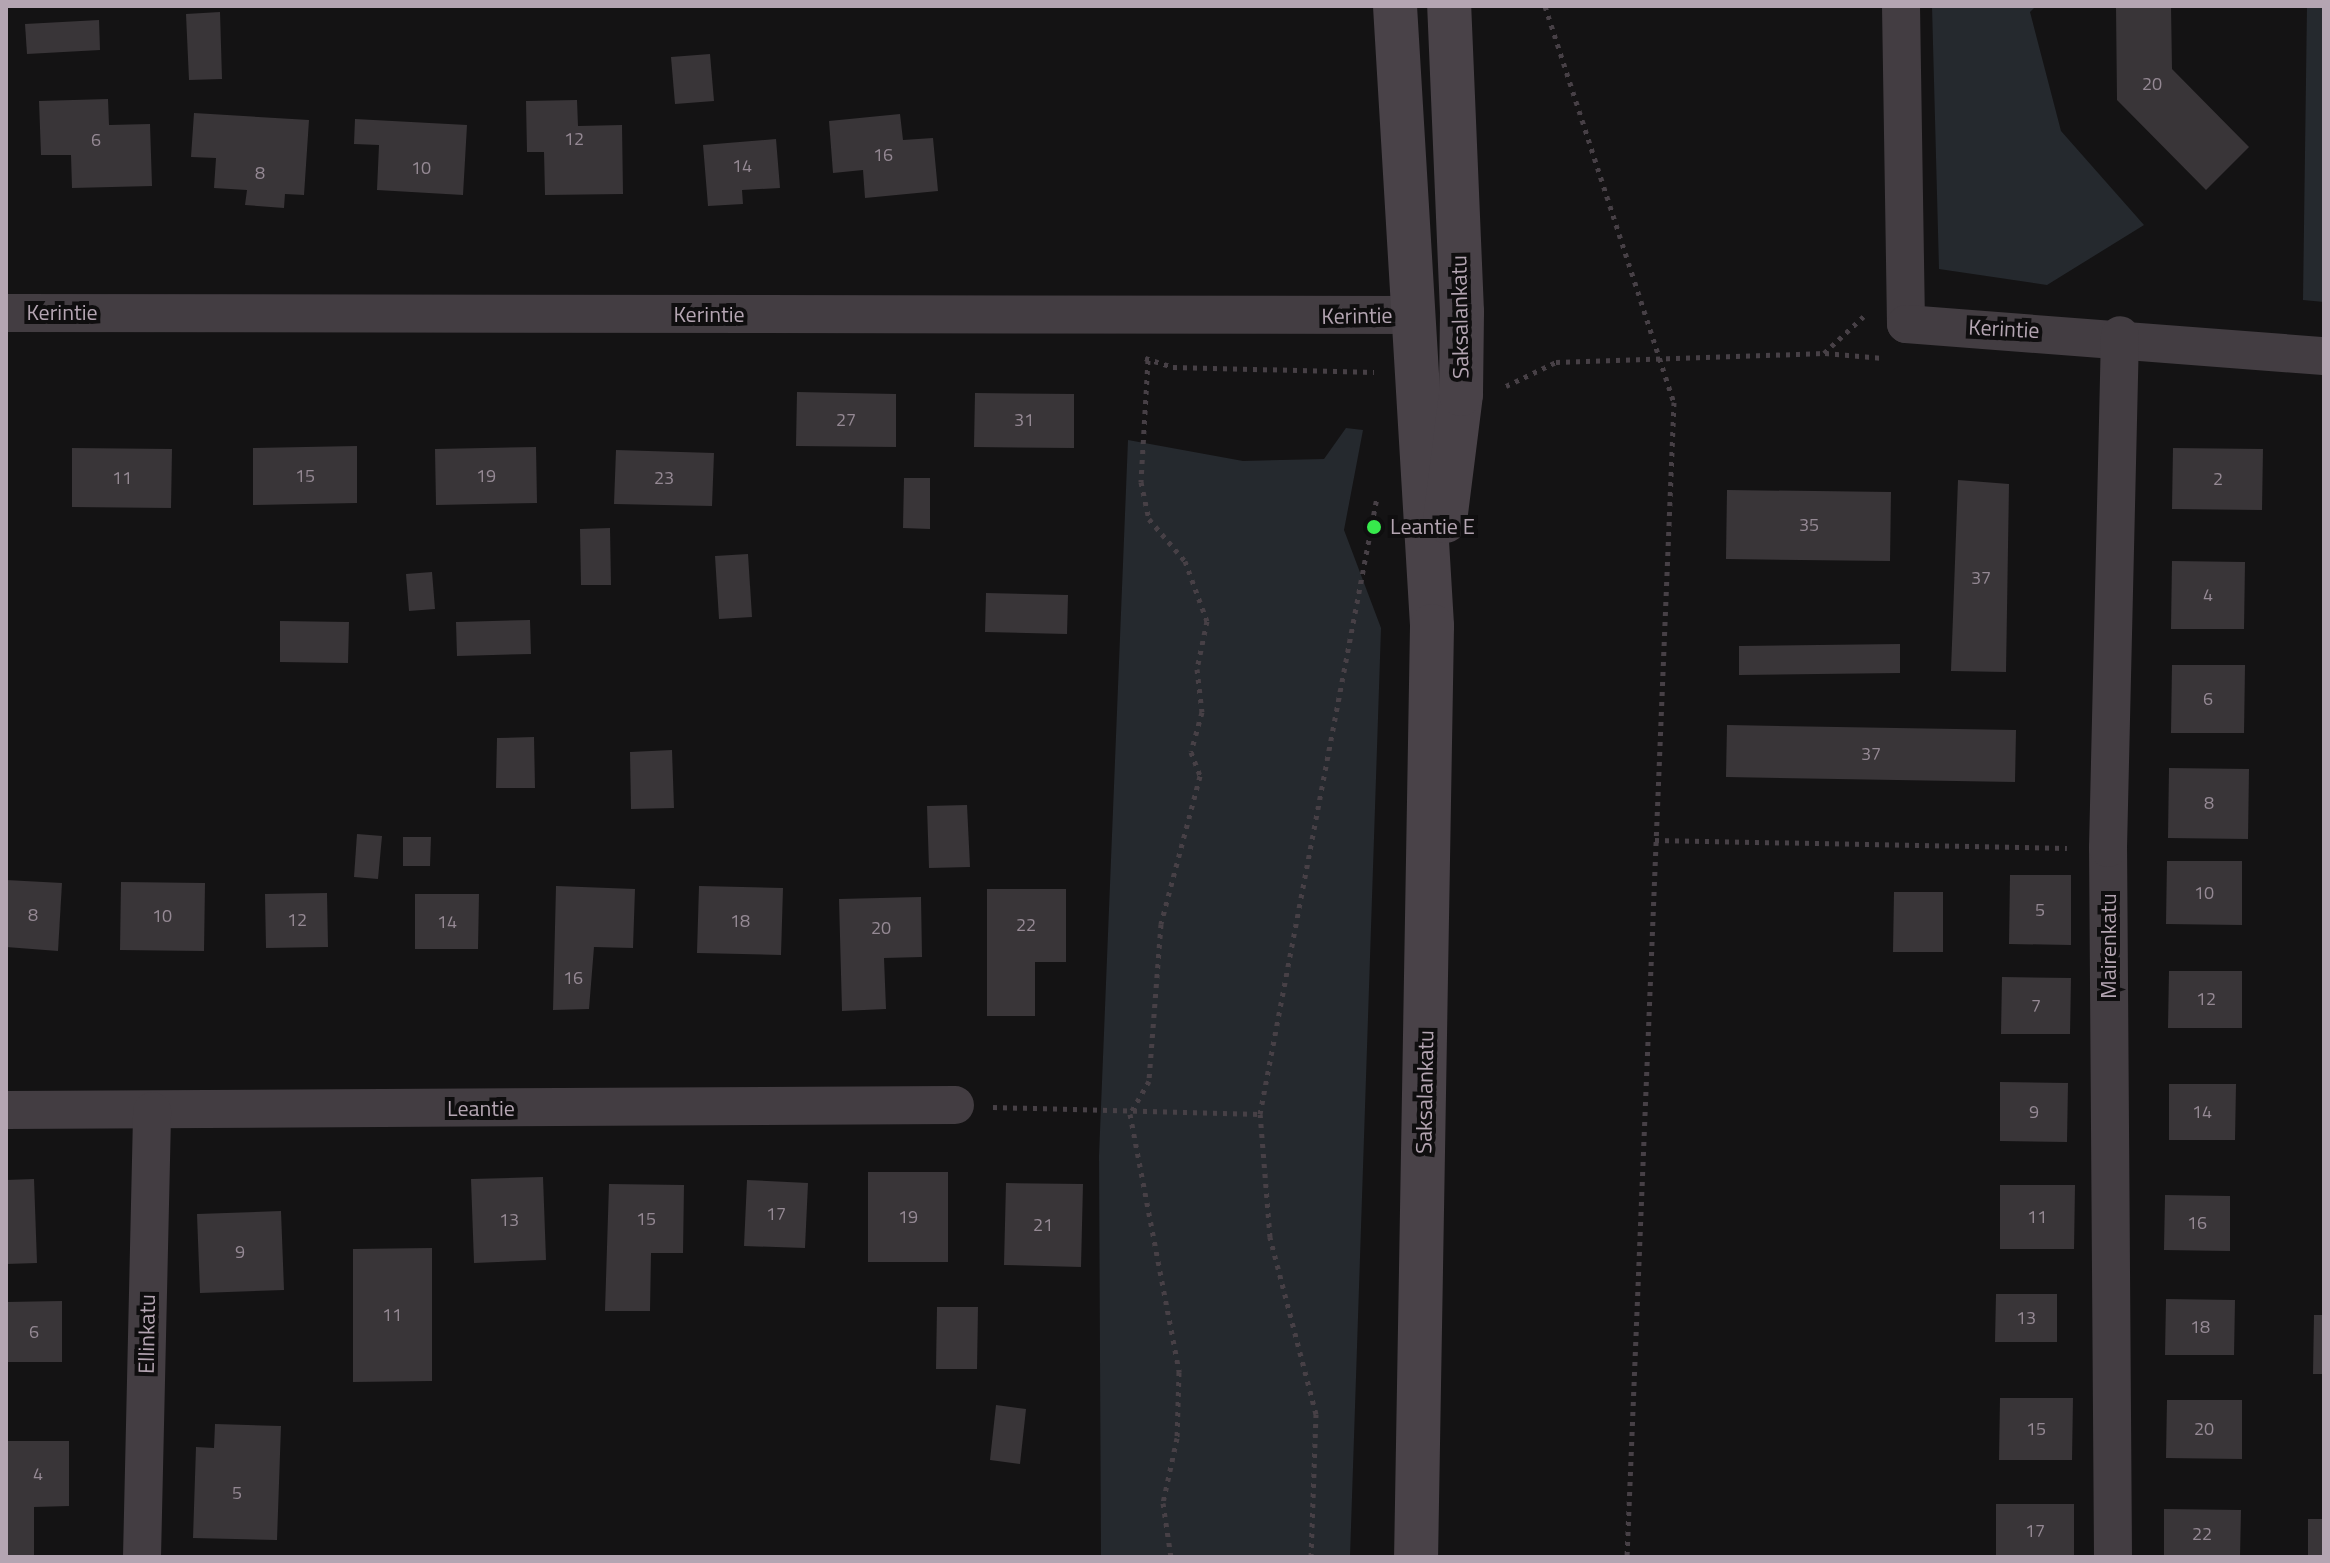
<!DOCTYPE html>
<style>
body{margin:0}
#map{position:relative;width:2330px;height:1563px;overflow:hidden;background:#141314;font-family:"Titillium Web",sans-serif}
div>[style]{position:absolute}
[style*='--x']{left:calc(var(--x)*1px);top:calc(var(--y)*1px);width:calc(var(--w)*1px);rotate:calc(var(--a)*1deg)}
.green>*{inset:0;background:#25292e}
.building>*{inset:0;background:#393538}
.path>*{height:5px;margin-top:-2.5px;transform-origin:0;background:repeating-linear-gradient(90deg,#474046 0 4px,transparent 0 10px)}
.minor>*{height:38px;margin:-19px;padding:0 19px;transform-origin:19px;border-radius:19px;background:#433d42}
.secondary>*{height:44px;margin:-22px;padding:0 22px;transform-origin:22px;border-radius:22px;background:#494248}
.dots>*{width:22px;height:22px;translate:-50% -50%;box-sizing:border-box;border:4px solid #0f0e0f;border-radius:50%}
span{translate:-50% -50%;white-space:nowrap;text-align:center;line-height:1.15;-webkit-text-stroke:8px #0f0e0f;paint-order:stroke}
.number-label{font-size:18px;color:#958994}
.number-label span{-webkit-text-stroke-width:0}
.street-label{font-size:22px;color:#b4a5b2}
.poi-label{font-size:22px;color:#b4a5b2}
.left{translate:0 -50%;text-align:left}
.frame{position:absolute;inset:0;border:8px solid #b4a5b2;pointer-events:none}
</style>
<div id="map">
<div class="green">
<div style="clip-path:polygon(1932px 6px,2036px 6px,2030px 12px,2061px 131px,2144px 225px,2047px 285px,1939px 269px)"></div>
<div style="clip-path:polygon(2307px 6px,2324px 6px,2324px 302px,2303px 300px)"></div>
<div style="clip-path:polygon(1346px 428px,1363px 430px,1344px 530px,1381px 628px,1350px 1557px,1101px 1557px,1099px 1156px,1128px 440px,1243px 461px,1324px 459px)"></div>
</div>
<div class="building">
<div style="clip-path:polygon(2116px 6px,2171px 6px,2172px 69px,2249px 147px,2206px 190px,2117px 100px)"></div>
<div style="clip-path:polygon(220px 12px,222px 79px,189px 80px,186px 14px)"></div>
<div style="clip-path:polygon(99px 20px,100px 50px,27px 54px,25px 24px)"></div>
<div style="clip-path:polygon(710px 54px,714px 101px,675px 104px,671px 57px)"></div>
<div style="clip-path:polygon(108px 99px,109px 125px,150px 124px,152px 186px,72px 188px,71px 155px,41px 155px,39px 101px)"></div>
<div style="clip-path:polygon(577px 100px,578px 126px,622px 125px,623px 194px,545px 195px,544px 152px,527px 152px,526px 101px)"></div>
<div style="clip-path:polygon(194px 113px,309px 120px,304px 195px,285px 194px,284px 208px,245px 205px,247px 190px,214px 188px,216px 158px,191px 157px)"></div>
<div style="clip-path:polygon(900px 114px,903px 140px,933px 138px,938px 191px,865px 198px,863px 170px,833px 173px,829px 121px)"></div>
<div style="clip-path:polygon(355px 119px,467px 125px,463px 195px,377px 190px,379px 145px,354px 144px)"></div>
<div style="clip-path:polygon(776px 139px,780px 188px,742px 190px,743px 204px,708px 206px,703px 145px)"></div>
<div style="clip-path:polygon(797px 392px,896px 394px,896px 447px,796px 446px)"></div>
<div style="clip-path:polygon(975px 393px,1074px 394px,1074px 448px,974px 447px)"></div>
<div style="clip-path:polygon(357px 446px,357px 503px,253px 505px,253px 448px)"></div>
<div style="clip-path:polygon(536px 447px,537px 503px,436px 505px,435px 449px)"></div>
<div style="clip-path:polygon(72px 448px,172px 449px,171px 508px,72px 507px)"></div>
<div style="clip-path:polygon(2173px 448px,2263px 449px,2262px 510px,2172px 509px)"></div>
<div style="clip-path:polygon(616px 450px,714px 453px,712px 506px,614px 504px)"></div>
<div style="clip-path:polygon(904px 478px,930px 478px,930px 529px,903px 528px)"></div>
<div style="clip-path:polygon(1958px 480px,2009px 484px,2006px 672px,1951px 671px)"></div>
<div style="clip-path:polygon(1727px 490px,1891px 492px,1890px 561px,1726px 559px)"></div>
<div style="clip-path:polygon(610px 528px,611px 585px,581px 585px,580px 529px)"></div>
<div style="clip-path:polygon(748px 554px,752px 617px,719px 619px,715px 556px)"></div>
<div style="clip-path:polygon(2172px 561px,2245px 562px,2244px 629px,2171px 629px)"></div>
<div style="clip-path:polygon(432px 572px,435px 609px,409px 611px,406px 574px)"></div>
<div style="clip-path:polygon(986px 593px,1068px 595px,1067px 634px,985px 632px)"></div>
<div style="clip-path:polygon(530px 620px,531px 654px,457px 656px,456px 622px)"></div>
<div style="clip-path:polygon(280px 621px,349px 622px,348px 663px,280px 662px)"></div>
<div style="clip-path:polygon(1900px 644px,1900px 673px,1739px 675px,1739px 646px)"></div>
<div style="clip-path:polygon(2172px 665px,2245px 665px,2244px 733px,2171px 733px)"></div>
<div style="clip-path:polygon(1727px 725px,2016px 730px,2015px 782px,1726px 777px)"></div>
<div style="clip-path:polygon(534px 737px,535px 788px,496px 788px,497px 738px)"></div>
<div style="clip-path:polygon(672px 750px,674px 808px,631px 809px,630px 752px)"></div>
<div style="clip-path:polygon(2169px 768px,2249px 769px,2248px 839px,2168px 838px)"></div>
<div style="clip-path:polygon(967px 805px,970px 867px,929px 868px,927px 806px)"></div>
<div style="clip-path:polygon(357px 834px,382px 836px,378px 879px,354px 877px)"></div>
<div style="clip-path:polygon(403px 837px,431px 837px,430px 866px,403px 866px)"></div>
<div style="clip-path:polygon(2167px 861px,2242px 861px,2242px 925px,2166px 924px)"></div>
<div style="clip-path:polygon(2010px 875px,2071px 875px,2071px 945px,2009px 944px)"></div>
<div style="clip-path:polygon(6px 880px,62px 883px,58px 951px,6px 947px)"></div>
<div style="clip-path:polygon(121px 882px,205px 883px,204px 951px,120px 950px)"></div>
<div style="clip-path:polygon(556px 886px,635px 889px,633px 948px,594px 947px,589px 1009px,553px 1010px)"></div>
<div style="clip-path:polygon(699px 886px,783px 888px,781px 955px,697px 953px)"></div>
<div style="clip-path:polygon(987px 889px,1066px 889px,1066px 962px,1035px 962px,1035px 1016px,987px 1016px)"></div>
<div style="clip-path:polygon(1894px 892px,1943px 892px,1943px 952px,1893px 952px)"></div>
<div style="clip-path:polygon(327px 893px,328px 947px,266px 948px,265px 894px)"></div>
<div style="clip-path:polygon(415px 894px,479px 894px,478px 949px,415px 949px)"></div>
<div style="clip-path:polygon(921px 897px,922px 957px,884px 958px,886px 1009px,842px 1011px,839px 899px)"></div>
<div style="clip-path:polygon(2169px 971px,2242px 971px,2242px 1028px,2168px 1028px)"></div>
<div style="clip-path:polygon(2002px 977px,2071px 978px,2070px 1034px,2001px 1034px)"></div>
<div style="clip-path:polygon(2000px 1082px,2068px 1083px,2067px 1142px,2000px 1141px)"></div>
<div style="clip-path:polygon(2169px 1084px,2236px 1084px,2235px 1140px,2169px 1140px)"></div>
<div style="clip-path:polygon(868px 1172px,948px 1172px,948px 1262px,868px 1262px)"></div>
<div style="clip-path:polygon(543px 1177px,546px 1260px,474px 1263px,471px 1179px)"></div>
<div style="clip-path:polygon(34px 1179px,37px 1263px,6px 1264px,6px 1180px)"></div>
<div style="clip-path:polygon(747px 1180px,808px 1183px,805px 1248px,744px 1246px)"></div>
<div style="clip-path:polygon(1006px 1183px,1083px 1184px,1081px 1267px,1004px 1265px)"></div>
<div style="clip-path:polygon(609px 1184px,684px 1185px,683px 1253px,651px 1253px,650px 1311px,605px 1311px)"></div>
<div style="clip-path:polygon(2000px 1185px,2075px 1185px,2074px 1249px,2000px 1249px)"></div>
<div style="clip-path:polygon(2165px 1195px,2230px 1196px,2230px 1251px,2164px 1250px)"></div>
<div style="clip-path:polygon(281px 1211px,284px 1290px,200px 1293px,197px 1214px)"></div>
<div style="clip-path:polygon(432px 1248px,432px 1381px,353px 1382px,353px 1249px)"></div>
<div style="clip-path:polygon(1996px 1294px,2057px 1294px,2057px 1342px,1995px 1342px)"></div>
<div style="clip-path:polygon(2166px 1299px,2235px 1300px,2234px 1355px,2165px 1355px)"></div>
<div style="clip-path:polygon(62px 1301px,62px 1362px,6px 1362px,6px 1302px)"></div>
<div style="clip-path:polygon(937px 1307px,978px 1307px,977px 1369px,936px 1369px)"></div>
<div style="clip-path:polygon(2314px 1315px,2324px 1315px,2324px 1374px,2313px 1374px)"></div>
<div style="clip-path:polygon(2000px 1398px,2073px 1398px,2072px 1460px,1999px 1460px)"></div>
<div style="clip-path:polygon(2167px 1400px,2242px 1400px,2242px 1459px,2166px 1458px)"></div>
<div style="clip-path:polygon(996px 1405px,1026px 1409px,1020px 1464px,990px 1460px)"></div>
<div style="clip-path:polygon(215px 1424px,281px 1426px,277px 1540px,193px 1538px,196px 1447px,214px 1448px)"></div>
<div style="clip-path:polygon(6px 1441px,69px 1441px,69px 1506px,34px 1507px,34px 1556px,6px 1557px)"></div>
<div style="clip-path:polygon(1996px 1504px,2074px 1504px,2074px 1557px,1996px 1557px)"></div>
<div style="clip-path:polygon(2164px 1509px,2241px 1510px,2240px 1557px,2164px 1557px)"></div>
<div style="clip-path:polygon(2308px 1519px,2324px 1519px,2324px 1557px,2308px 1557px)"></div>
</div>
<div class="path">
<div style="--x:1545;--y:6;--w:416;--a:72"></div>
<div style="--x:1674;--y:402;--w:1156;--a:92.33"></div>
<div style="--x:1825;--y:353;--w:58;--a:4.9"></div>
<div style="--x:1145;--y:358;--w:29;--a:18"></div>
<div style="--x:1173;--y:367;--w:201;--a:1.4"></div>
<div style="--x:1148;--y:360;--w:122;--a:93.3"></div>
<div style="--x:1141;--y:482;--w:38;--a:78"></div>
<div style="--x:1149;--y:519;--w:55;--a:49.4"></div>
<div style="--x:1185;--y:561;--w:64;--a:69.9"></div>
<div style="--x:1207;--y:621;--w:49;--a:101.8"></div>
<div style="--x:1197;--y:669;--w:43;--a:83.4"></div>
<div style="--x:1202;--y:712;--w:41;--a:105.4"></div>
<div style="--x:1191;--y:752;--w:26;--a:69"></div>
<div style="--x:1200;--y:776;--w:153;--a:104.8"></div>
<div style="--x:1161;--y:924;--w:157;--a:94.4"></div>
<div style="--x:1149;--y:1081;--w:38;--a:120"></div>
<div style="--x:1130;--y:1114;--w:263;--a:79.2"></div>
<div style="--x:1179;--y:1372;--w:66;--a:91.7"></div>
<div style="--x:1177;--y:1438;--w:66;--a:102.2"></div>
<div style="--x:1163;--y:1503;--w:55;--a:81.6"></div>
<div style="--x:1506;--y:386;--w:55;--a:-25.6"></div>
<div style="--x:1556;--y:362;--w:268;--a:-1.9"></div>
<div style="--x:1824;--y:353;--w:54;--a:-42.8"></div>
<div style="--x:1655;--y:840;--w:412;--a:1.1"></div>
<div style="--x:993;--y:1107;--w:267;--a:1.5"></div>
<div style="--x:1311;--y:1557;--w:143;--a:-88"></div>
<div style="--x:1316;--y:1414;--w:183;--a:-104.6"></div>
<div style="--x:1270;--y:1237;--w:123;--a:-94.6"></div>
<div style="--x:1260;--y:1114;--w:628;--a:-79.26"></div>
</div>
<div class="minor">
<div style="--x:1901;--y:6;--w:318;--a:89.1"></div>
<div style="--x:1906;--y:324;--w:419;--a:4.4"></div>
<div style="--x:6;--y:313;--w:1407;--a:0.08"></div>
<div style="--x:6;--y:1110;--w:949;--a:-0.3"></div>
<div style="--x:142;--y:1557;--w:446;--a:-88.7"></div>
<div style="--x:2113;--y:1557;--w:709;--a:-90.4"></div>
<div style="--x:2108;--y:848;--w:513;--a:-88.66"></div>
</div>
<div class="secondary">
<div style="--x:1395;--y:6;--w:621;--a:86.58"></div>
<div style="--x:1432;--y:626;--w:931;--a:90.98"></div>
<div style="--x:1445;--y:521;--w:128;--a:-82.8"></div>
<div style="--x:1461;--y:394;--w:82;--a:-89.3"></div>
<div style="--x:1462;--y:312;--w:306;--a:-92.4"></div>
</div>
<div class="dots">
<div style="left:1374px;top:527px;background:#37e94c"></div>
</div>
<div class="number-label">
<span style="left:2152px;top:84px">20</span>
<span style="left:574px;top:139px">12</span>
<span style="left:96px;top:140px">6</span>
<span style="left:883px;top:155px">16</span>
<span style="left:742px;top:166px">14</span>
<span style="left:421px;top:168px">10</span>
<span style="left:260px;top:173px">8</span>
<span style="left:846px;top:420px">27</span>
<span style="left:1024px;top:420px">31</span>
<span style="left:305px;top:476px">15</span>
<span style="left:486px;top:476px">19</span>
<span style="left:122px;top:478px">11</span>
<span style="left:664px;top:478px">23</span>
<span style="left:2218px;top:479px">2</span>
<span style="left:1809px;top:525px">35</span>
<span style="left:1981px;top:578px">37</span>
<span style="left:2208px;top:595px">4</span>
<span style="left:2208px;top:699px">6</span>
<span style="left:1871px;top:754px">37</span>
<span style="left:2209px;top:803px">8</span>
<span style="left:2204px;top:893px">10</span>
<span style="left:2040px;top:910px">5</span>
<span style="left:33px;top:915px">8</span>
<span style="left:162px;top:916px">10</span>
<span style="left:297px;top:920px">12</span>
<span style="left:740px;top:921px">18</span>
<span style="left:447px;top:922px">14</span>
<span style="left:1026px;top:925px">22</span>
<span style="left:881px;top:928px">20</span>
<span style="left:573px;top:978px">16</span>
<span style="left:2206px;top:999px">12</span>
<span style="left:2036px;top:1006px">7</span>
<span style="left:2034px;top:1112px">9</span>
<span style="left:2202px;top:1112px">14</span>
<span style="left:776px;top:1214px">17</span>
<span style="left:908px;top:1217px">19</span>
<span style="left:2037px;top:1217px">11</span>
<span style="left:646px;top:1219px">15</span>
<span style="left:509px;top:1220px">13</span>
<span style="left:2197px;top:1223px">16</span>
<span style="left:1043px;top:1225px">21</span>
<span style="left:240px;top:1252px">9</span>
<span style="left:392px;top:1315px">11</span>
<span style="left:2026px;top:1318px">13</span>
<span style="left:2200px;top:1327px">18</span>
<span style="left:34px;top:1332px">6</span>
<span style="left:2036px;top:1429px">15</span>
<span style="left:2204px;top:1429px">20</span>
<span style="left:38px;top:1474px">4</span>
<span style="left:237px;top:1493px">5</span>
<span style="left:2035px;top:1531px">17</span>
<span style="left:2202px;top:1534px">22</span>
</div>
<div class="street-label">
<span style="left:62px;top:313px">Kerintie</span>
<span style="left:709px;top:315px">Kerintie</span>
<span style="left:1357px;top:316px;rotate:-1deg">Kerintie</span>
<span style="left:1460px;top:317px;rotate:-91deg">Saksalankatu</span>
<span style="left:2004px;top:329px;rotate:3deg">Kerintie</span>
<span style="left:2109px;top:946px;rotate:-90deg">Mairenkatu</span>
<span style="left:1425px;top:1092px;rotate:-89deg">Saksalankatu</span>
<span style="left:481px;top:1109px">Leantie</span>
<span style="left:147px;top:1334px;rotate:-89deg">Ellinkatu</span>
</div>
<div class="poi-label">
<span class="left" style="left:1390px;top:527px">Leantie E</span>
</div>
<div class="frame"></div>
</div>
